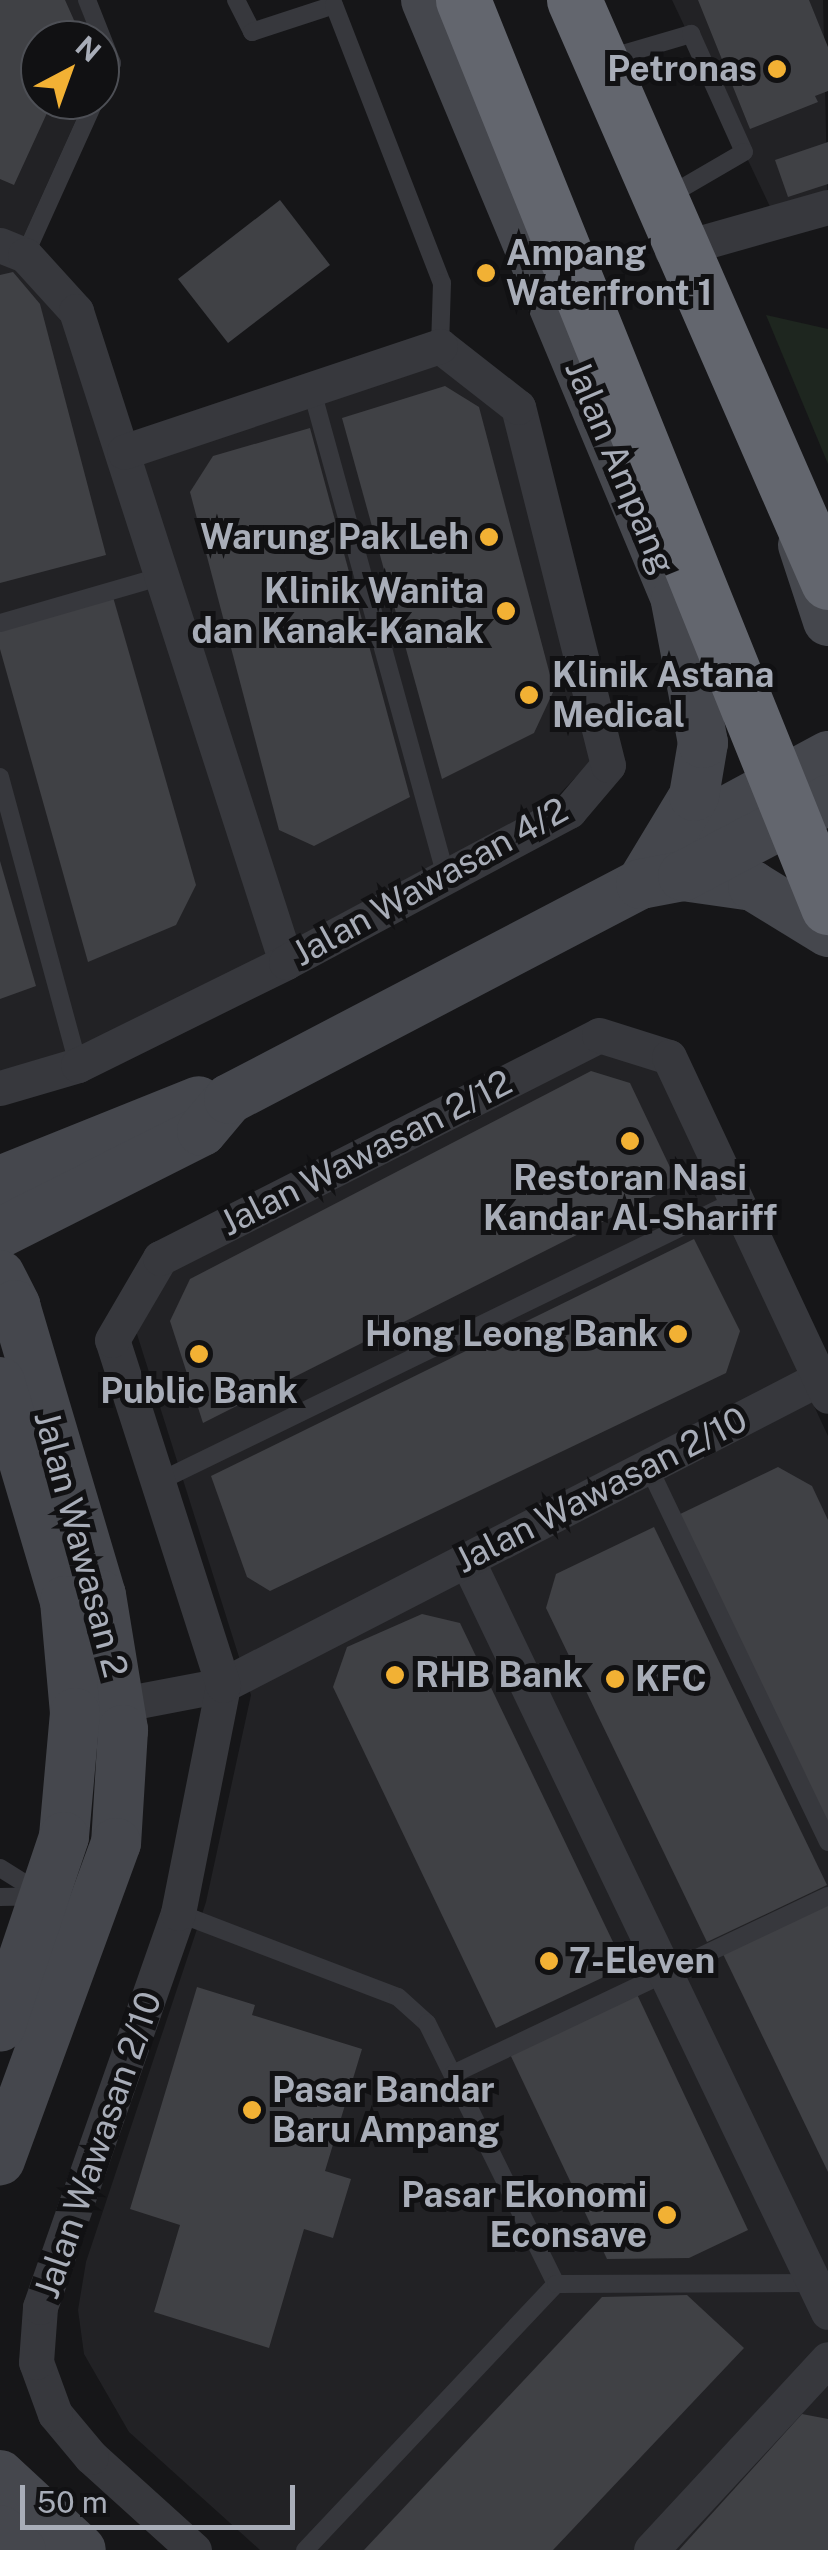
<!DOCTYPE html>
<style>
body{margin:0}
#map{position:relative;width:828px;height:2550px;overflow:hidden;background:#161618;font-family:"Public Sans",sans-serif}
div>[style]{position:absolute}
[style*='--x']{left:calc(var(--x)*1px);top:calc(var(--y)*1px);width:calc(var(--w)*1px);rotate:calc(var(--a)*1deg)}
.built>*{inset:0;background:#222225}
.green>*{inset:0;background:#1e261f}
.building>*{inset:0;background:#404145}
.lane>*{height:18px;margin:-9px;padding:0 9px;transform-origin:9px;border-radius:9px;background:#37383d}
.street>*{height:35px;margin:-17.5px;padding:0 17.5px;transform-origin:17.5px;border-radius:17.5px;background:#37383d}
.secondary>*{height:50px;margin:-25px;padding:0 25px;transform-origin:25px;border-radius:25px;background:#45474d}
.highway>*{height:55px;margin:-27.5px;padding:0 27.5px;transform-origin:27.5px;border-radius:27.5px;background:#63666e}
.dots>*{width:28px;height:28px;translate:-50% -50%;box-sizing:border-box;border:5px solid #111113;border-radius:50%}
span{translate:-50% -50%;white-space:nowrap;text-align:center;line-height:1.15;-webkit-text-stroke:10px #111113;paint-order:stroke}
.poi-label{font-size:35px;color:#a8adb8;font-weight:700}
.right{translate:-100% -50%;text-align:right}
.left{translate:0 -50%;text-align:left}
.street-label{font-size:35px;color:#a8adb8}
.north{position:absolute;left:20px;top:20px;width:100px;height:100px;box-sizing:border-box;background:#111113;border:2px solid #4d4f55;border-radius:50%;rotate:41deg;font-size:28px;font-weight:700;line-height:40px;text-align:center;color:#a8adb8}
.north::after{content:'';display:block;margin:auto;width:35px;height:45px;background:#f2b134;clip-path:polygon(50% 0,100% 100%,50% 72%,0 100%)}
.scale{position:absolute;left:20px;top:2485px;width:275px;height:45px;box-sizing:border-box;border:5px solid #a8adb8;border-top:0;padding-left:12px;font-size:30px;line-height:35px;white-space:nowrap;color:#a8adb8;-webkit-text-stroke:8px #111113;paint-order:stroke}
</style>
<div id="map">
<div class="built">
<div style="clip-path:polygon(0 0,78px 0,93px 40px,40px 40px,40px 100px,85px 100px,12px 262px,67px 323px,116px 471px,440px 363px,506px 413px,593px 759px,551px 803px,85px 1049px,0 1075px)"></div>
<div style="clip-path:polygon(672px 0,823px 0,828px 221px,782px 232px)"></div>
<div style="clip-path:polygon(597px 1052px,658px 1070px,828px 1436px,828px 2550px,260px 2550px,129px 2432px,84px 2354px,78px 2310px,86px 2262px,206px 1902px,251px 1695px,136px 1331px,174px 1268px)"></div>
</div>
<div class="green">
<div style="clip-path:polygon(766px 315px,828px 329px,828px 464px)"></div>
</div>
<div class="building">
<div style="clip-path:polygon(0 0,65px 0,82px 38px,40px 40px,40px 100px,53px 100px,14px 185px,0 179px)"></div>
<div style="clip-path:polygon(698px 0,809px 0,828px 47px,828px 91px,815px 96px,818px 102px,750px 129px)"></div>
<div style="clip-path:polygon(828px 142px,828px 184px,788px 197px,775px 160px)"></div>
<div style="clip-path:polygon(280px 200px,330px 265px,228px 343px,178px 279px)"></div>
<div style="clip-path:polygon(13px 272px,40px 304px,106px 555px,0 583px,0 275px)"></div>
<div style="clip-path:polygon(445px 386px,479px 407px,554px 690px,534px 733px,442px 779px,342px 418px)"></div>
<div style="clip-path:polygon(310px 428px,410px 797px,314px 846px,279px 830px,190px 492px,213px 456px)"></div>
<div style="clip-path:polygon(113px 597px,196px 885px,176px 925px,88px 962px,0 649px,0 629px)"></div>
<div style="clip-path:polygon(0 861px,36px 986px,0 999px)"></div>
<div style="clip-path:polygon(591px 1071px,630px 1083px,678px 1184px,203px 1423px,170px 1321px,190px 1279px)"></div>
<div style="clip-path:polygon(694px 1239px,740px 1331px,726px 1373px,270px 1591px,247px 1577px,211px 1476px)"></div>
<div style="clip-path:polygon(778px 1467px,812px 1486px,828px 1520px,828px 1835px,676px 1516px)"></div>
<div style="clip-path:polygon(654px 1527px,827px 1885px,707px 1942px,546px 1608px,556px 1574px)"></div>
<div style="clip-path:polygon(422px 1614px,460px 1623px,625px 1967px,496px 2028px,333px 1687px,347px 1647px)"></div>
<div style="clip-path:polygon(828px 1902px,828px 2172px,722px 1952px)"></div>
<div style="clip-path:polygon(197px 1987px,255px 2005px,252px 2015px,362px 2049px,325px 2171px,351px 2179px,333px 2238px,304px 2229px,269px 2348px,154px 2312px,180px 2225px,130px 2209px)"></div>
<div style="clip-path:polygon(635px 1990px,748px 2230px,689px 2258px,607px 2259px,508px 2050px)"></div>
<div style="clip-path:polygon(687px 2295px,744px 2348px,553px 2550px,364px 2550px,602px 2297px)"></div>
<div style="clip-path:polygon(802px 2414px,828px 2419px,828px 2550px,679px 2550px)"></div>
</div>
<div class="lane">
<div style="--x:87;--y:0;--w:68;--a:68.4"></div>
<div style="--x:112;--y:63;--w:30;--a:114"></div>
<div style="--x:236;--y:0;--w:36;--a:63"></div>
<div style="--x:252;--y:32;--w:86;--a:-18.2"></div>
<div style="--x:334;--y:5;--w:298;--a:68.8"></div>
<div style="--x:442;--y:283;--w:63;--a:91.8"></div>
<div style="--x:606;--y:59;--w:89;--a:-16.4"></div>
<div style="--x:691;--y:34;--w:129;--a:65.8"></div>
<div style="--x:744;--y:152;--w:91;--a:149.8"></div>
<div style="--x:25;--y:255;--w:170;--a:-65.7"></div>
<div style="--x:312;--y:391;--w:500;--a:74.57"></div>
<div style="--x:0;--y:623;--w:170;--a:-16.1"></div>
<div style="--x:0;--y:777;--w:298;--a:74.8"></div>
<div style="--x:648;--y:1466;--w:417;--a:64.4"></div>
<div style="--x:158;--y:1482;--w:644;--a:-25.97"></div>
<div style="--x:0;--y:1868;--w:47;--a:32"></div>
<div style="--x:0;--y:1897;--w:39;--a:-1"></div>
<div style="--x:178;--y:1913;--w:235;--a:20.9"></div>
<div style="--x:398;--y:1997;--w:39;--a:42"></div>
<div style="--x:427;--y:2023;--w:291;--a:63.7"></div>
<div style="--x:556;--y:2284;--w:366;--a:133.3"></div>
<div style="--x:453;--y:2074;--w:415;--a:-25.4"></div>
<div style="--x:556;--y:2284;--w:258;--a:-0.2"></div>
</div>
<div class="street">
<div style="--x:0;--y:245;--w:27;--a:22"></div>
<div style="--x:25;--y:255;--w:76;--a:47.7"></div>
<div style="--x:76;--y:311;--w:684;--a:72.12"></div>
<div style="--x:672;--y:251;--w:162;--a:-15.8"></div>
<div style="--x:0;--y:1088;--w:81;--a:-16.4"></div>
<div style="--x:78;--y:1065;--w:232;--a:-26.3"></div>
<div style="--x:286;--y:962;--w:321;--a:-28.1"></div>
<div style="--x:569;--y:811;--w:60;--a:-49.7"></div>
<div style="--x:608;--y:765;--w:369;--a:-104.1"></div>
<div style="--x:518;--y:407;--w:99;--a:-142"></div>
<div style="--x:440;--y:346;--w:333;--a:161.5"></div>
<div style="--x:467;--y:1560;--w:834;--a:64.36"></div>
<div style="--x:123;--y:1704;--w:102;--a:-10.8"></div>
<div style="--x:223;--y:1685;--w:671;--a:-27.21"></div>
<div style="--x:194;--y:2550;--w:139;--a:-137.9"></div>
<div style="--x:91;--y:2457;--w:56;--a:-129.9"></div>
<div style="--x:55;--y:2414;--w:55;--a:-110.1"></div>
<div style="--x:36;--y:2362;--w:55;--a:-85.8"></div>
<div style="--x:40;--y:2307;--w:417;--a:-70.7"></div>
<div style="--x:178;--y:1913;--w:232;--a:-78.8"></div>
<div style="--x:223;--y:1685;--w:362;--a:-107.8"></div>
<div style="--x:112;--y:1340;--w:95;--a:-59.7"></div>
<div style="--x:160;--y:1258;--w:492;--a:-26.9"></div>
<div style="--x:599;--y:1035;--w:73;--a:17.4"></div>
<div style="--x:669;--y:1057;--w:374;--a:64.9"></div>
<div style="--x:651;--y:2550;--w:260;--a:-47.2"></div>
</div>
<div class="secondary">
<div style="--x:426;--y:0;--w:675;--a:67.35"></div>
<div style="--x:803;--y:545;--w:80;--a:71.8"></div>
<div style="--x:669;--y:842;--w:181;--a:-28.4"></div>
<div style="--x:683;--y:876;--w:71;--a:8.1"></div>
<div style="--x:753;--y:886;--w:88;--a:31.5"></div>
<div style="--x:641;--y:884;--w:103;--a:-58.9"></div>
<div style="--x:694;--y:796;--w:54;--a:-80.4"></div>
<div style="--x:703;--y:743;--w:145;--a:-100.8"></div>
<div style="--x:0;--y:1181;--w:214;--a:-21.9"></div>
<div style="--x:0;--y:1233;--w:226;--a:-26.8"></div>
<div style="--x:202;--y:1131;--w:42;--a:-49.8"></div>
<div style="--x:229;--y:1099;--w:465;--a:-27.6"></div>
<div style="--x:641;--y:884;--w:43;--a:-10.8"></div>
<div style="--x:683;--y:876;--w:164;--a:-27.7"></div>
<div style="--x:0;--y:1275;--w:34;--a:63"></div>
<div style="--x:15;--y:1305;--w:302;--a:73.5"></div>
<div style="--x:101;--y:1595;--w:137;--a:80.7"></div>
<div style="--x:123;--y:1730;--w:113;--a:93.5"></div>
<div style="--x:116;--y:1843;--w:338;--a:110.1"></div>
<div style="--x:0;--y:1382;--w:228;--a:73.5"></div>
<div style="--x:65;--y:1601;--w:112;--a:84.9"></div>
<div style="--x:75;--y:1713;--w:124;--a:95.1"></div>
<div style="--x:64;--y:1837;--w:200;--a:108.6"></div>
<div style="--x:0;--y:2475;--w:110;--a:42.8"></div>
<div style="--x:0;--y:2530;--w:29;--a:44"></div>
</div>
<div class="highway">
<div style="--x:463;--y:0;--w:978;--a:68.08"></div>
<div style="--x:574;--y:0;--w:635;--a:66.42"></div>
</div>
<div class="dots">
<div style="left:777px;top:69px;background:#f2b134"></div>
<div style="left:486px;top:273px;background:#f2b134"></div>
<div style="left:489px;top:537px;background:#f2b134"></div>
<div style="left:506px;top:611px;background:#f2b134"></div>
<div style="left:529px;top:695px;background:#f2b134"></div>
<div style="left:630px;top:1141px;background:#f2b134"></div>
<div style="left:678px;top:1334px;background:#f2b134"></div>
<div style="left:199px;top:1354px;background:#f2b134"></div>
<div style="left:395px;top:1675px;background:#f2b134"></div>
<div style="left:615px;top:1679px;background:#f2b134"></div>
<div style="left:549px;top:1961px;background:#f2b134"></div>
<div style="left:252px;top:2110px;background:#f2b134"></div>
<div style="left:667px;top:2215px;background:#f2b134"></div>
</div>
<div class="poi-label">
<span class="right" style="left:757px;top:69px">Petronas</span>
<span class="left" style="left:506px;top:273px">Ampang<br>Waterfront 1</span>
<span class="right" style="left:469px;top:537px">Warung Pak Leh</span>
<span class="right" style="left:484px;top:611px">Klinik Wanita<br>dan Kanak-Kanak</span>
<span class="left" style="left:552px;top:695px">Klinik Astana<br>Medical</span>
<span style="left:630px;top:1198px">Restoran Nasi<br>Kandar Al-Shariff</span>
<span class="right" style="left:658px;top:1334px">Hong Leong Bank</span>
<span style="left:199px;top:1391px">Public Bank</span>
<span class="left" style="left:415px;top:1675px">RHB Bank</span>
<span class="left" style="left:635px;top:1679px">KFC</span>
<span class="left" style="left:569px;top:1961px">7-Eleven</span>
<span class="left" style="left:272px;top:2110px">Pasar Bandar<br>Baru Ampang</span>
<span class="right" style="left:647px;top:2215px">Pasar Ekonomi<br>Econsave</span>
</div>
<div class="street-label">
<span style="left:620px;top:467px;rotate:67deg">Jalan Ampang</span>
<span style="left:430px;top:882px;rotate:-29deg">Jalan Wawasan 4/2</span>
<span style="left:366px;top:1153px;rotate:-27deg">Jalan Wawasan 2/12</span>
<span style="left:601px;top:1490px;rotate:-27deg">Jalan Wawasan 2/10</span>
<span style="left:81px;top:1544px;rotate:75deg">Jalan Wawasan 2</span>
<span style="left:98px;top:2145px;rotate:-71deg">Jalan Wawasan 2/10</span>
</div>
<div class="north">N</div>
<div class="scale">50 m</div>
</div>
